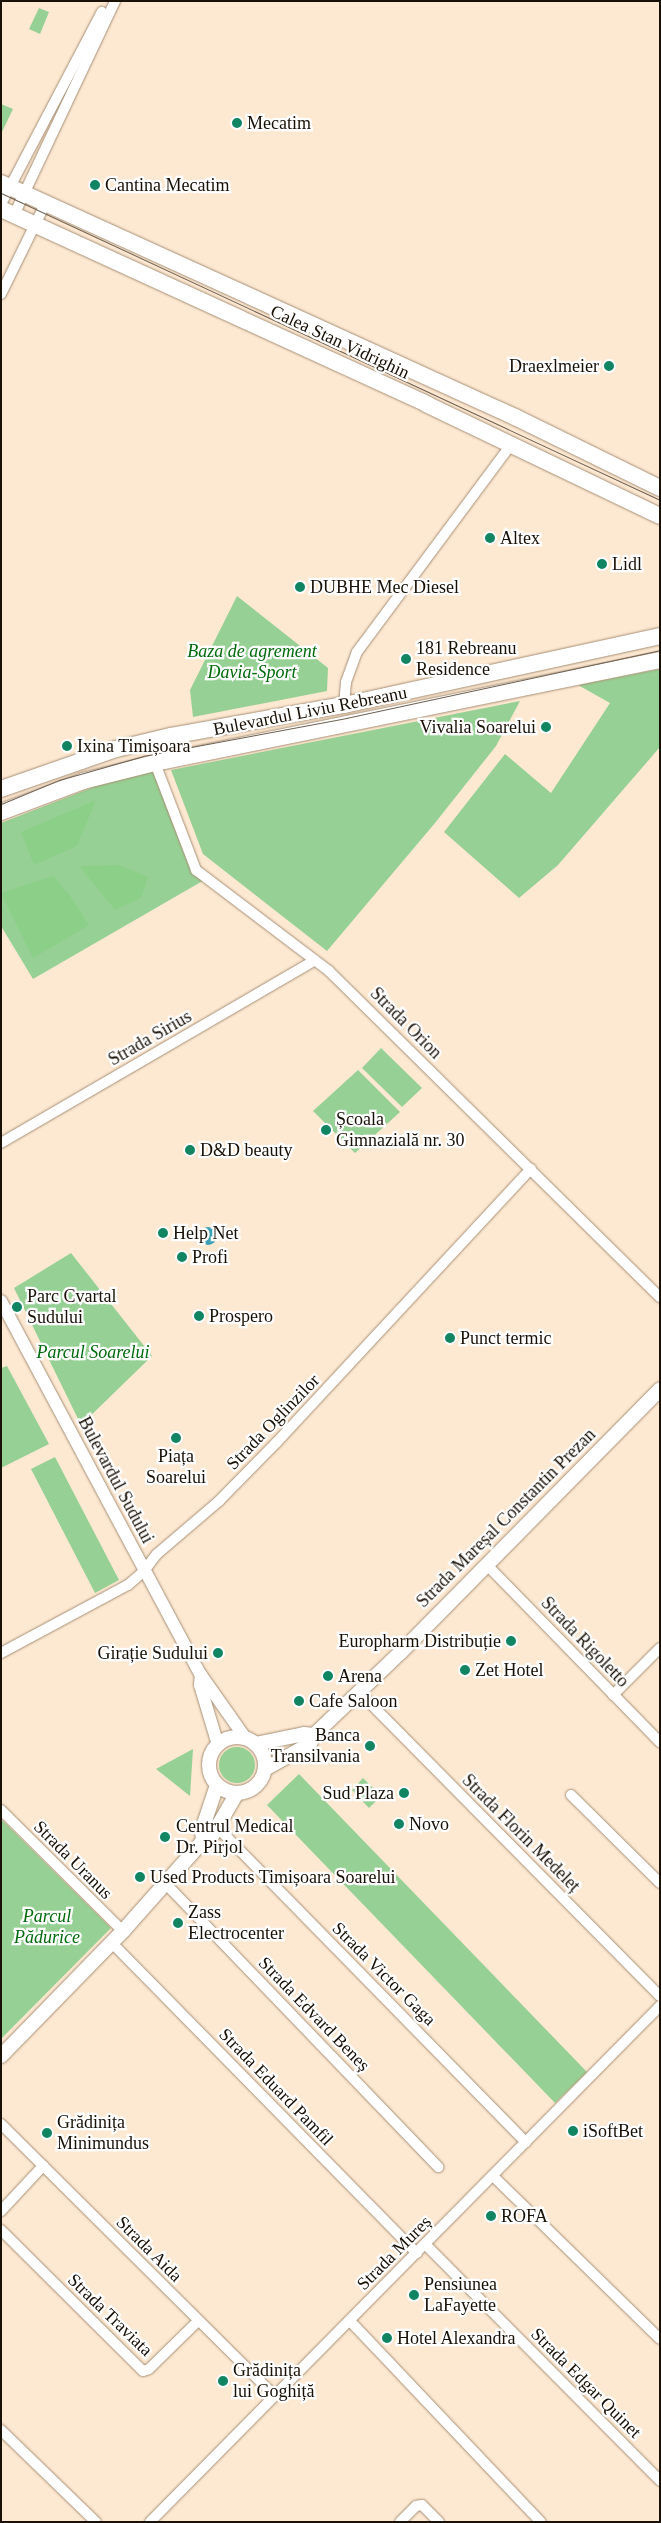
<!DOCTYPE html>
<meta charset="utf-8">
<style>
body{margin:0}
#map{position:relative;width:661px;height:2523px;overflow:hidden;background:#fde8d2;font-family:"Times New Roman",serif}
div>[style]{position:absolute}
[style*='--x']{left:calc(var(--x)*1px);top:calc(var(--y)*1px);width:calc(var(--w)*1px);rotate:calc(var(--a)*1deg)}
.green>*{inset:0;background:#97d094}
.round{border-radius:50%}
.forest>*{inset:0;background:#8bcf89}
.water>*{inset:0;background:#3ca0b4}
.roads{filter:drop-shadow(0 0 1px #a78f75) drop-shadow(0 0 1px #a78f75)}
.minor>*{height:10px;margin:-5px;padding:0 5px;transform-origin:5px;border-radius:5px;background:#fff}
.tertiary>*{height:12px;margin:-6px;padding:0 6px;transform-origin:6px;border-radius:6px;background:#fff}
.secondary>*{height:14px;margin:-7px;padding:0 7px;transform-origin:7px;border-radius:7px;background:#fff}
.secondary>.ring{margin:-7px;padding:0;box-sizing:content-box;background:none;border:14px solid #fff;border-radius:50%}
.primary>*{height:16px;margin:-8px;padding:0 8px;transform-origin:8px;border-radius:8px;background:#fff}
.tram>*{height:1px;margin:-0.5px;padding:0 0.5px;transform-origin:0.5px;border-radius:0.5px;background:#706254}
.dots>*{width:14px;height:14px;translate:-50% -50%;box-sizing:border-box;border:2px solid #fff;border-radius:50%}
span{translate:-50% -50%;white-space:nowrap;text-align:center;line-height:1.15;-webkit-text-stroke:4.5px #fff;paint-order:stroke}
.poi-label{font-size:18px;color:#191006}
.left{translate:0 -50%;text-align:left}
.right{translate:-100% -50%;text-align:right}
.street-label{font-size:18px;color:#191006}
.park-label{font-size:18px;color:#006a0d;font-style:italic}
.frame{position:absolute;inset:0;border:2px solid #191006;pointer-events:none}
</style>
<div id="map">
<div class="green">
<div style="clip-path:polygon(39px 8px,49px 12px,40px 34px,29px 29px)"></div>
<div style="clip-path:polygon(1px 104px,13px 109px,1px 134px)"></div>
<div style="clip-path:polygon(237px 596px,328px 668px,327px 691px,193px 717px,190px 690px)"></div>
<div style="clip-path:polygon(660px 669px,660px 747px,558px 865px,519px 898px,444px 832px,505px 754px,551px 793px,610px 703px,578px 685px)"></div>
<div style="clip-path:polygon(520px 701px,496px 746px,435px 823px,327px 951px,203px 854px,171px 770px)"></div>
<div style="clip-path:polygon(155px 763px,206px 879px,33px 979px,1px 926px,1px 823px)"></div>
<div style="clip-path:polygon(381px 1048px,422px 1088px,402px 1107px,362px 1068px)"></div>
<div style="clip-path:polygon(358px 1070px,400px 1112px,355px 1153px,313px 1111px)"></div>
<div style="clip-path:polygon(71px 1253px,152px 1356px,81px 1425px,14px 1288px)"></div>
<div style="clip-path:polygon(7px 1366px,49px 1444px,1px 1468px,1px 1368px)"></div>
<div style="clip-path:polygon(55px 1457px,119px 1580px,95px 1593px,31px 1469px)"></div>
<div class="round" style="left:219px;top:1747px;width:36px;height:36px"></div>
<div style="clip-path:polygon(193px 1749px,190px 1796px,156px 1769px)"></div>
<div style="clip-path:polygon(299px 1774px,587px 2072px,555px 2103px,267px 1805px)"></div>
<div style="clip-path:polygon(363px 1778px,381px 1796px,369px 1808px,352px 1790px)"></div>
<div style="clip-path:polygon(1px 1819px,111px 1928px,1px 2039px)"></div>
</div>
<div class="forest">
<div style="clip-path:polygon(96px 800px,77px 846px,34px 865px,21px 832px)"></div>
<div style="clip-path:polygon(119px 865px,148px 877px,141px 898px,115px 910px,79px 866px)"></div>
<div style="clip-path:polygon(53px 876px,70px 896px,89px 925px,33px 958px,1px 893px)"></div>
</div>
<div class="water">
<div class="round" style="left:199px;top:1227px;width:18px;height:18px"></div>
</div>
<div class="roads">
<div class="minor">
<div style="--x:1;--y:204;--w:217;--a:-62.3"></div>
<div style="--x:14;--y:215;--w:237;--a:-64.7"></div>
<div style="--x:1;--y:294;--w:100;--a:-63.9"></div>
<div style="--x:344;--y:705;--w:23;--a:-85"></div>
<div style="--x:346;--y:682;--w:32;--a:-70"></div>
<div style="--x:357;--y:652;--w:258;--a:-53.4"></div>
<div style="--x:155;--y:763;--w:115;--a:69"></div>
<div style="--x:196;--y:870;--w:167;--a:37.2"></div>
<div style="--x:329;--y:971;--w:465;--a:44.6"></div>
<div style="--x:1;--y:1143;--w:363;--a:-30.2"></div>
<div style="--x:487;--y:1565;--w:248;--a:45.7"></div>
<div style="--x:1;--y:1653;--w:144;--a:-28.2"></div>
<div style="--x:128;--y:1585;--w:21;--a:-41"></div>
<div style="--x:144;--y:1571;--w:21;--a:-53"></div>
<div style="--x:157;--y:1554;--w:82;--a:-40.5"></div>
<div style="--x:219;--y:1501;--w:83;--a:-45.5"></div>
<div style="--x:277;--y:1442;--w:373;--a:-47.1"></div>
<div style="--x:359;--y:1692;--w:428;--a:45.3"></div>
<div style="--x:613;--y:1695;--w:66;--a:-45"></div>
<div style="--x:571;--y:1795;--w:125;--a:44.7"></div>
<div style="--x:1;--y:1810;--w:172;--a:44.8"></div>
<div style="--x:218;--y:1828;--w:440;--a:45.6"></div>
<div style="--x:166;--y:1884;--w:393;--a:46.1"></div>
<div style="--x:112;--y:1943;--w:435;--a:45.5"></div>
<div style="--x:1;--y:2124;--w:386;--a:44.8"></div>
<div style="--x:493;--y:2176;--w:233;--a:44.3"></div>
<div style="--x:1;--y:2211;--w:62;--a:-47"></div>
<div style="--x:1;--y:2230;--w:200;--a:44.8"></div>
<div style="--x:143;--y:2371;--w:6;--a:-18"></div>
<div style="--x:149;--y:2369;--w:69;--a:-44.4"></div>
<div style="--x:425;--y:2244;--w:334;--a:45.2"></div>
<div style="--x:350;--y:2321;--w:277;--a:46.5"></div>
<div style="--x:1;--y:2430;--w:132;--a:44.1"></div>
<div style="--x:150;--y:2522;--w:726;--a:-45.34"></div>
<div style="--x:400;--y:2522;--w:23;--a:-45"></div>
<div style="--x:416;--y:2506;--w:6;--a:-9"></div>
<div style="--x:422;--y:2505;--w:24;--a:45"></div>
</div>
<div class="tertiary">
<div style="--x:1;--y:1301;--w:424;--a:61.9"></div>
<div style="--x:201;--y:1675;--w:78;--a:54.9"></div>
<div style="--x:201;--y:1675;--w:10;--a:96"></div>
<div style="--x:200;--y:1685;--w:63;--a:73.3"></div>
</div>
<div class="secondary">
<div class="ring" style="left:209px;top:1737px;width:42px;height:42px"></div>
<div style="--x:255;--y:1744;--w:50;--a:-11.5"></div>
<div style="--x:304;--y:1734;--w:10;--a:6"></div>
<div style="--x:265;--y:1769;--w:51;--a:-29.1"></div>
<div style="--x:310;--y:1744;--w:10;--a:-66"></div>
<div style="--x:314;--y:1735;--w:120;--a:-43.7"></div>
<div style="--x:401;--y:1652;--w:369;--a:-45.4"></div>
<div style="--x:203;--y:1841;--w:11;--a:-95"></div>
<div style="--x:202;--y:1830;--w:47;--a:-71.6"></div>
<div style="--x:1;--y:2056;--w:175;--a:-45.7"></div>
<div style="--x:123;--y:1931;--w:120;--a:-48.4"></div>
<div style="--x:203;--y:1841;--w:10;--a:-29"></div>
<div style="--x:212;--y:1836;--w:50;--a:-59.8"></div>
</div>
<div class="primary">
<div style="--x:1;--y:183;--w:565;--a:24.48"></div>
<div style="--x:515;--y:417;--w:161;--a:26.1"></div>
<div style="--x:1;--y:209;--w:468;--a:24.6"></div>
<div style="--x:426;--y:404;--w:259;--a:25.6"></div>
<div style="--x:1;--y:789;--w:122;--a:-19.2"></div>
<div style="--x:116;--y:749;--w:57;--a:-13.3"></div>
<div style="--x:171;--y:736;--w:176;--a:-10.2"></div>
<div style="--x:344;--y:705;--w:323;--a:-12.3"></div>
<div style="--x:1;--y:812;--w:88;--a:-20.7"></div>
<div style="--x:83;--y:781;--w:74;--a:-14"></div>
<div style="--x:155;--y:763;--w:515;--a:-11.53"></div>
</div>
</div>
<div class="tram">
<div style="--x:1;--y:193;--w:727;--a:24.98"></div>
<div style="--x:1;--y:804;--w:63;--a:-22.5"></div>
<div style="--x:59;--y:780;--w:87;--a:-15.9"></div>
<div style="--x:143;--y:756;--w:207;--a:-10.6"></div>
<div style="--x:346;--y:718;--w:321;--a:-12.2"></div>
</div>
<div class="dots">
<div style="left:237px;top:123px;background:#118462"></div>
<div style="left:95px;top:185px;background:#118462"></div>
<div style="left:609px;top:366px;background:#118462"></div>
<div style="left:490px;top:538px;background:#118462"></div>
<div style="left:602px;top:564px;background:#118462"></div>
<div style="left:300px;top:587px;background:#118462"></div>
<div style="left:406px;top:659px;background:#118462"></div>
<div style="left:546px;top:727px;background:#118462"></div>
<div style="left:67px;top:746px;background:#118462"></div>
<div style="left:326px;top:1130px;background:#118462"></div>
<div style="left:190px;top:1150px;background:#118462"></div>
<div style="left:163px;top:1233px;background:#118462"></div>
<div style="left:182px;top:1257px;background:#118462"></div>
<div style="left:17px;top:1307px;background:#118462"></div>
<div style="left:199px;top:1316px;background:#118462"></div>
<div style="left:450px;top:1338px;background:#118462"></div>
<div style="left:176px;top:1438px;background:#118462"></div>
<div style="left:511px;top:1641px;background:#118462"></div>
<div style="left:218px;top:1653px;background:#118462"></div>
<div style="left:465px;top:1670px;background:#118462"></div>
<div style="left:328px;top:1676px;background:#118462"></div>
<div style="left:299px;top:1701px;background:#118462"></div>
<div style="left:370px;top:1746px;background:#118462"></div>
<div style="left:404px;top:1793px;background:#118462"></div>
<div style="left:399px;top:1824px;background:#118462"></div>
<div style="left:165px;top:1837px;background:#118462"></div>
<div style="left:140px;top:1877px;background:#118462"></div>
<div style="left:178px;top:1923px;background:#118462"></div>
<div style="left:573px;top:2131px;background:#118462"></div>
<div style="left:47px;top:2133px;background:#118462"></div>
<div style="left:491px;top:2216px;background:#118462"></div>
<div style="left:414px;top:2295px;background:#118462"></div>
<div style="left:387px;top:2338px;background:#118462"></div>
<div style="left:223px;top:2381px;background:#118462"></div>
</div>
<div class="poi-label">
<span class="left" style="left:247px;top:123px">Mecatim</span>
<span class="left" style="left:105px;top:185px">Cantina Mecatim</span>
<span class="right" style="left:599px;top:366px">Draexlmeier</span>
<span class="left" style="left:500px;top:538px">Altex</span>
<span class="left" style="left:612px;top:564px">Lidl</span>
<span class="left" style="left:310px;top:587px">DUBHE Mec Diesel</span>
<span class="left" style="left:416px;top:659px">181 Rebreanu<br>Residence</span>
<span class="right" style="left:536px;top:727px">Vivalia Soarelui</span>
<span class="left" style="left:77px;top:746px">Ixina Timișoara</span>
<span class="left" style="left:336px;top:1130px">Școala<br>Gimnazială nr. 30</span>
<span class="left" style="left:200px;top:1150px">D&amp;D beauty</span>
<span class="left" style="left:173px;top:1233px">Help Net</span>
<span class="left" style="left:192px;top:1257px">Profi</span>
<span class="left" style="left:27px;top:1307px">Parc Cvartal<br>Sudului</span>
<span class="left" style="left:209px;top:1316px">Prospero</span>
<span class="left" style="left:460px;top:1338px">Punct termic</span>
<span style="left:176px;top:1467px">Piața<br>Soarelui</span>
<span class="right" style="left:501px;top:1641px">Europharm Distribuție</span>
<span class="right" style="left:208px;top:1653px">Girație Sudului</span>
<span class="left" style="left:475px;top:1670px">Zet Hotel</span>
<span class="left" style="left:338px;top:1676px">Arena</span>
<span class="left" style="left:309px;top:1701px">Cafe Saloon</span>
<span class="right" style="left:360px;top:1746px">Banca<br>Transilvania</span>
<span class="right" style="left:394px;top:1793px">Sud Plaza</span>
<span class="left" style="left:409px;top:1824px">Novo</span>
<span class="left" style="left:176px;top:1837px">Centrul Medical<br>Dr. Pirjol</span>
<span class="left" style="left:150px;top:1877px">Used Products Timișoara Soarelui</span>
<span class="left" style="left:188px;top:1923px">Zass<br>Electrocenter</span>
<span class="left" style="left:57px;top:2133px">Grădinița<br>Minimundus</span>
<span class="left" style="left:583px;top:2131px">iSoftBet</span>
<span class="left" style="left:501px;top:2216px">ROFA</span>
<span class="left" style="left:424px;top:2295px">Pensiunea<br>LaFayette</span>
<span class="left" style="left:397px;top:2338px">Hotel Alexandra</span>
<span class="left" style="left:233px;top:2381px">Grădinița<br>lui Goghiță</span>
</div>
<div class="street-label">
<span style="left:340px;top:342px;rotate:25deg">Calea Stan Vidrighin</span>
<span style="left:310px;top:711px;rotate:-11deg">Bulevardul Liviu Rebreanu</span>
<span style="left:406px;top:1023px;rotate:45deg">Strada Orion</span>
<span style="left:150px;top:1038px;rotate:-30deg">Strada Sirius</span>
<span style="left:273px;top:1422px;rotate:-46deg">Strada Oglinzilor</span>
<span style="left:116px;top:1480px;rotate:62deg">Bulevardul Sudului</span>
<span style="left:506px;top:1518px;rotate:-45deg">Strada Mareșal Constantin Prezan</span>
<span style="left:585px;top:1642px;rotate:46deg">Strada Rigoletto</span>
<span style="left:521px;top:1833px;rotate:45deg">Strada Florin Medeleț</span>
<span style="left:73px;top:1860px;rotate:45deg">Strada Uranus</span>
<span style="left:384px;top:1974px;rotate:45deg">Strada Victor Gaga</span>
<span style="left:314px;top:2014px;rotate:46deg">Strada Edvard Beneș</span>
<span style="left:276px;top:2087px;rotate:46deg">Strada Eduard Pamfil</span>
<span style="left:149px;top:2249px;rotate:45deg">Strada Aida</span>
<span style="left:394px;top:2253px;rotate:-45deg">Strada Mureș</span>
<span style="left:110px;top:2315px;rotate:44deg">Strada Traviata</span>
<span style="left:586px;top:2383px;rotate:45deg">Strada Edgar Quinet</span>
</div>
<div class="park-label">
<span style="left:252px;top:662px">Baza de agrement<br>Davia-Sport</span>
<span style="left:93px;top:1352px">Parcul Soarelui</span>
<span style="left:47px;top:1927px">Parcul<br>Pădurice</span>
</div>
<div class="frame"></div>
</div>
